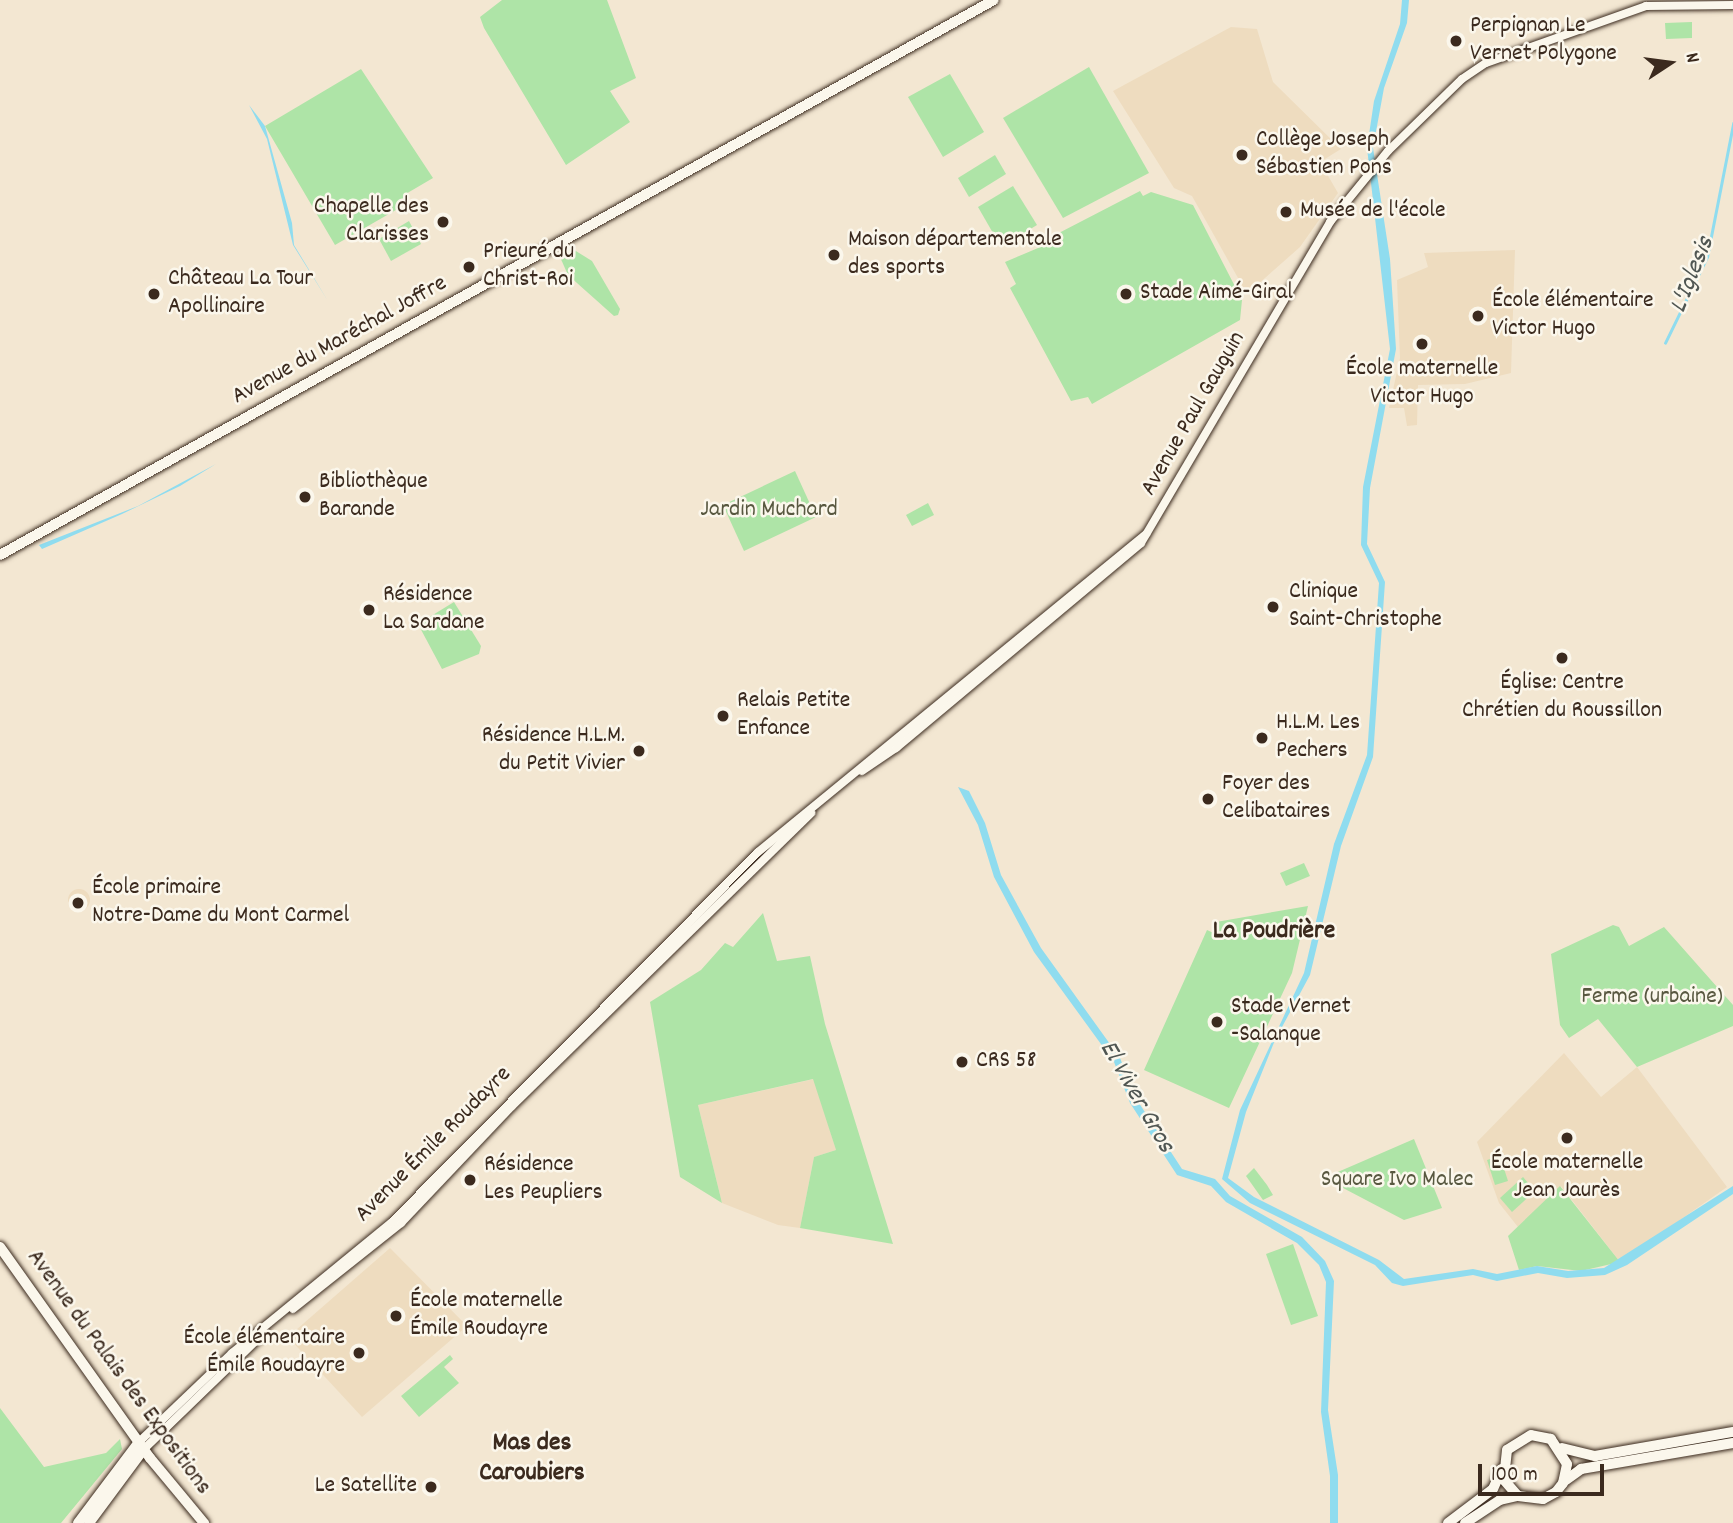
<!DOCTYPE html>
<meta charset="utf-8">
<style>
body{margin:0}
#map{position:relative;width:1733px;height:1523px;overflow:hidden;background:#f3e7d2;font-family:Dekko,sans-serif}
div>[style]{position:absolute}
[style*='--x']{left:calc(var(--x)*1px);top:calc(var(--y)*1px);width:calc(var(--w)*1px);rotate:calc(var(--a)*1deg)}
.built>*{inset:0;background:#eedcbf}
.round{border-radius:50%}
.green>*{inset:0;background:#aee4a7}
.water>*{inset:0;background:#8fdcef}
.stream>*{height:2.5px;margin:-1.25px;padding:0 1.25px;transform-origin:1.25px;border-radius:1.25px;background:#8fdcef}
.roads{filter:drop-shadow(0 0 2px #3b2a1e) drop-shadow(0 0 2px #3b2a1e)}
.tertiary>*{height:8px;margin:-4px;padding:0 4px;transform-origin:4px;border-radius:4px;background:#fbf7ec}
.secondary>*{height:10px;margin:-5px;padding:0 5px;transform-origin:5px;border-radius:5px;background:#fbf7ec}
.dots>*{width:19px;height:19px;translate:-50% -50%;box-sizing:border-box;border:4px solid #fbf7ec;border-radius:50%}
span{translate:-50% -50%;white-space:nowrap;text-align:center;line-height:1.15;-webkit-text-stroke:5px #fbf7ec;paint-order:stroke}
.poi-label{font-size:24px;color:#3b2a1e}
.left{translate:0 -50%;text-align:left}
.right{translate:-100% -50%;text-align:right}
.street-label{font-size:24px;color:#3b2a1e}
.park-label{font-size:24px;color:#585840}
.water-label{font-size:26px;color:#505652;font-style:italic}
.neighbourhood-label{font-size:26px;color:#3b2a1e;font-weight:700}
.north{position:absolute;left:1635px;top:28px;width:70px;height:70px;-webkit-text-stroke:5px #fbf7ec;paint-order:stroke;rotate:77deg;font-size:19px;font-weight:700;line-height:28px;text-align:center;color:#3b2a1e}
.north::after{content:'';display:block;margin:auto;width:24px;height:32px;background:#3b2a1e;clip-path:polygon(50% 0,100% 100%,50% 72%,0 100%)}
.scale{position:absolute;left:1478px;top:1464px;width:126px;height:32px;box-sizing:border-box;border:4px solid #3b2a1e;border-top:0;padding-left:9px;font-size:21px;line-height:24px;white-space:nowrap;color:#3b2a1e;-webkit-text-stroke:5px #fbf7ec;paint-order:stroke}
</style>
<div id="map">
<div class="built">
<div style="clip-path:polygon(1231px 27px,1257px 29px,1273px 82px,1341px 149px,1320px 162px,1338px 193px,1300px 247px,1247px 294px,1192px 196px,1174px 188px,1113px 91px)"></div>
<div style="clip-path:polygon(1515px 250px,1511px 373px,1465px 384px,1418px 385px,1417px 425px,1407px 426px,1404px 408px,1389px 408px,1400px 358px,1397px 280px,1428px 267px,1424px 253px)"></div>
<div class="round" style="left:68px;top:889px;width:22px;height:22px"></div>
<div style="clip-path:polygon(1564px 1053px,1601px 1097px,1637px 1067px,1727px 1187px,1620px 1262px,1561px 1186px,1518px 1227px,1499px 1203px,1477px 1142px)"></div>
<div style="clip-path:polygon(814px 1079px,836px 1150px,814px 1157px,800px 1228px,778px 1225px,722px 1203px,698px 1105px)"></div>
<div style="clip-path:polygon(390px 1248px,467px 1326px,362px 1417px,288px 1337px)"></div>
</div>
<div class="green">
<div style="clip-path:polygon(502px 0,607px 0,636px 78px,610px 91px,630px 122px,566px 165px,484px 28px,480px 17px)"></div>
<div style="clip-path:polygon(1692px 22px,1692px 38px,1666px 39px,1665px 23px)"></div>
<div style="clip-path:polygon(1089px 67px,1149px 173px,1063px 218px,1003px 118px)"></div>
<div style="clip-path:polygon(361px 69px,433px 178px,404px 195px,408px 203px,335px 245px,265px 126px)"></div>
<div style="clip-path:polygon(950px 74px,984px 132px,943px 157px,908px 97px)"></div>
<div style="clip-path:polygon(995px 155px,1006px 174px,969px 197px,958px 178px)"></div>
<div style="clip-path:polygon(1013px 186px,1037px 225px,1001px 247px,978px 207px)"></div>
<div style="clip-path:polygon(1140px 191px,1143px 196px,1151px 192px,1193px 205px,1242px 300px,1240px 320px,1092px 404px,1088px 397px,1071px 401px,1010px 288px,1016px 284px,1005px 262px,1057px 240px,1055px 235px)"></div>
<div style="clip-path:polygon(409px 221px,421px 244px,391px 261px,379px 239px)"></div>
<div style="clip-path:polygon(571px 248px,592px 261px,620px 309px,618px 315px,614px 316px,568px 275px,560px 257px)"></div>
<div style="clip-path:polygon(795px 471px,816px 517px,744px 551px,723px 505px)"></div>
<div style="clip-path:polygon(928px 503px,934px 515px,912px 526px,906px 515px)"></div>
<div style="clip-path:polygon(454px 602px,481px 646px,479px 654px,442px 669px,418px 624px)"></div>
<div style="clip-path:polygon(1304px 863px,1310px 876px,1286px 886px,1280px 873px)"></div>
<div style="clip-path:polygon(1308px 906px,1292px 973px,1229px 1108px,1144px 1070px,1207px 930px,1218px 935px,1216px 922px)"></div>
<div style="clip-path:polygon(763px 913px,777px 961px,810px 956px,825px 1024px,893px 1244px,800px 1228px,814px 1157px,836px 1150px,813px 1079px,698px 1105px,722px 1203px,680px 1177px,650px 1002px,701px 970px,725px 943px,733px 947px)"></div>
<div style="clip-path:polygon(1613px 925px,1619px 927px,1629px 946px,1664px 927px,1733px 1005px,1733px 1026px,1637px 1067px,1598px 1019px,1569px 1038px,1560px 1025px,1551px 954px)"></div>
<div style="clip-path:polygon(1414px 1139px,1442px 1208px,1404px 1220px,1324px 1178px)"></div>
<div style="clip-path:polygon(1500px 1156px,1508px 1181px,1495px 1185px,1487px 1160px)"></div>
<div style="clip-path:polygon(1254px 1168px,1267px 1185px,1273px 1195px,1263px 1200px,1246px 1176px)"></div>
<div style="clip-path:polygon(1523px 1177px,1535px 1191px,1512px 1212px,1500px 1198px)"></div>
<div style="clip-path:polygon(1560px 1186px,1620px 1262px,1581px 1271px,1537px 1266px,1519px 1270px,1508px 1236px)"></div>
<div style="clip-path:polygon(1293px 1244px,1318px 1316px,1291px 1325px,1266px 1254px)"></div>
<div style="clip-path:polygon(450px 1355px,453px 1359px,444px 1367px,459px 1383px,419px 1417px,401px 1396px)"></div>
<div style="clip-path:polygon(0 1408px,44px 1467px,106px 1453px,120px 1439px,122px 1449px,61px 1523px,0 1523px)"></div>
</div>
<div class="water">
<div style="clip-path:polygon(1402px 0,1409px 0,1407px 23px,1384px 88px,1373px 148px,1390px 259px,1396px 349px,1370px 488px,1367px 544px,1385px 582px,1373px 757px,1341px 846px,1310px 975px,1275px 1040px,1246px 1112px,1228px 1178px,1254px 1197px,1379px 1260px,1404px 1279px,1473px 1269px,1497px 1274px,1537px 1266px,1568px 1271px,1604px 1268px,1733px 1186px,1733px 1194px,1627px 1265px,1605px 1275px,1567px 1278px,1538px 1273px,1497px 1281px,1473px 1275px,1403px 1286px,1392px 1283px,1375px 1265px,1250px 1203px,1222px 1179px,1240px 1110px,1304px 973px,1334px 844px,1367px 755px,1379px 583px,1361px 545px,1363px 487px,1390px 349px,1367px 148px,1374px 101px,1400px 24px)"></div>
<div style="clip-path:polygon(249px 105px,265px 126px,292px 223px,294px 245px,328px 301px,293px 245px,267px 139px)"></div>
<div style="clip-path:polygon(216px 464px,180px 486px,122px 514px,42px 549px,39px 545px,138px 506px)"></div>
<div style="clip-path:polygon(958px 787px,969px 791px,985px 823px,1001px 875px,1041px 948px,1120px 1058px,1137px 1100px,1182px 1169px,1215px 1179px,1230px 1196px,1302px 1237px,1325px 1261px,1334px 1281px,1328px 1410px,1338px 1475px,1338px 1523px,1330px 1523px,1330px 1476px,1321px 1412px,1326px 1282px,1319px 1265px,1297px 1243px,1226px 1202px,1211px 1186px,1177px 1175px,1130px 1103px,1114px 1062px,1034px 952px,994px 877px,978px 825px)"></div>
</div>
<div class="stream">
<div style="--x:1665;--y:343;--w:96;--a:-64"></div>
<div style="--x:1707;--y:257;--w:136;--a:-78.9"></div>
</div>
<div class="roads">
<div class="tertiary">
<div style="--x:862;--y:771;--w:41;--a:-34.1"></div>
<div style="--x:896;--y:748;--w:319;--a:-39.9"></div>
<div style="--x:1141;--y:543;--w:373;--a:-59.5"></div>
<div style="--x:1330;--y:222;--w:92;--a:-50.8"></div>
<div style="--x:1388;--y:151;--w:103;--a:-44.2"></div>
<div style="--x:1462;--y:79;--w:29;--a:-34"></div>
<div style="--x:1486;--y:63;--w:170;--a:-19.6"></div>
<div style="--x:1646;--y:6;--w:87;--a:-0.7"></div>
<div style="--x:293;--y:1309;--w:138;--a:-38.5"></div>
<div style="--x:401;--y:1223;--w:161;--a:-46.5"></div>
<div style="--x:512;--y:1106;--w:419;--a:-44.4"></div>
<div style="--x:139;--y:1442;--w:129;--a:-43.7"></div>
<div style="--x:232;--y:1353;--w:205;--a:-39.3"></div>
<div style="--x:391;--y:1223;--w:522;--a:-45.31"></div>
<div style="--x:758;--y:852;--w:502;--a:-39.34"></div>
<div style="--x:144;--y:1449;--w:167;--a:-44"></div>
</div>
<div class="secondary">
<div style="--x:0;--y:555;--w:1138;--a:-29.18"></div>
<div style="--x:0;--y:1247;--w:259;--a:54.6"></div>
<div style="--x:150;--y:1458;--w:85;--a:50.3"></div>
<div style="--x:1562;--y:1448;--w:34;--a:14"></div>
<div style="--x:1595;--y:1456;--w:140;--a:-9.9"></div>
<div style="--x:1566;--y:1480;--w:19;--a:-36"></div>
<div style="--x:1581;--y:1469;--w:154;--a:-9.7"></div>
<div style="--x:78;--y:1523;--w:101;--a:-53"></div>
<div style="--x:89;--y:1523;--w:92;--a:-53.4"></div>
<div style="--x:1448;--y:1523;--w:56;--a:-37.1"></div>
<div style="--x:1493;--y:1489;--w:22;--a:-66"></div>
<div style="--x:1465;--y:1523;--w:42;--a:-33.3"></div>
<div style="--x:1500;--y:1500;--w:18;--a:-13"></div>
<div style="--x:1518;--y:1496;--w:25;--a:7"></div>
<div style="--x:1543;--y:1499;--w:15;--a:-28"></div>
<div style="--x:1556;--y:1492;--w:11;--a:-52"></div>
<div style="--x:1563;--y:1483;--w:19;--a:-78"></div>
<div style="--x:1567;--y:1464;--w:30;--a:-123"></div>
<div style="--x:1551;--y:1439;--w:20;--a:-169"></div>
<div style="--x:1531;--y:1435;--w:28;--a:148"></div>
<div style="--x:1507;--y:1450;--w:30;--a:96"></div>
<div style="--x:1504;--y:1480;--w:21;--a:49"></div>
</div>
</div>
<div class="dots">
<div style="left:1456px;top:41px;background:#3b2a1e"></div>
<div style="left:1242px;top:155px;background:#3b2a1e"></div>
<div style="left:1286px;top:212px;background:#3b2a1e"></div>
<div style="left:443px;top:222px;background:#3b2a1e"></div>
<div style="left:834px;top:255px;background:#3b2a1e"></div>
<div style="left:469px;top:267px;background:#3b2a1e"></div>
<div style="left:154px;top:294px;background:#3b2a1e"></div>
<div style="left:1126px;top:294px;background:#3b2a1e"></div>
<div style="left:1478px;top:316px;background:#3b2a1e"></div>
<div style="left:1422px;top:344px;background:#3b2a1e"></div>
<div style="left:305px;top:497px;background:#3b2a1e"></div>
<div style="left:1273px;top:607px;background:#3b2a1e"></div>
<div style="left:369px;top:610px;background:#3b2a1e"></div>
<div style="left:1562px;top:658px;background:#3b2a1e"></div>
<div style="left:723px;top:716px;background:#3b2a1e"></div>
<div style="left:1262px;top:738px;background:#3b2a1e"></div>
<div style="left:639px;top:751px;background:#3b2a1e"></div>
<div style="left:1208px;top:799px;background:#3b2a1e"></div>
<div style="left:78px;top:903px;background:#3b2a1e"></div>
<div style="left:1217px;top:1022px;background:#3b2a1e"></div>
<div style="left:962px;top:1062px;background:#3b2a1e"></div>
<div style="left:1567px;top:1138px;background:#3b2a1e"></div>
<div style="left:470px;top:1180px;background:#3b2a1e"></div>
<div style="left:396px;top:1316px;background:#3b2a1e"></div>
<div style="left:359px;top:1353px;background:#3b2a1e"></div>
<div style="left:431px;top:1487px;background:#3b2a1e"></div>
</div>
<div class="poi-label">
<span class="left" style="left:1470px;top:41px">Perpignan Le<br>Vernet Polygone</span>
<span class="left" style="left:1256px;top:155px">Collège Joseph<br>Sébastien Pons</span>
<span class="right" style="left:429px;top:222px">Chapelle des<br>Clarisses</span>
<span class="left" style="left:1300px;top:212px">Musée de l'école</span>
<span class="left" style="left:848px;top:255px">Maison départementale<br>des sports</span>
<span class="left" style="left:483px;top:267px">Prieuré du<br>Christ-Roi</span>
<span class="left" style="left:168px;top:294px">Château La Tour<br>Apollinaire</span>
<span class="left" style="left:1140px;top:294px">Stade Aimé-Giral</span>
<span class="left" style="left:1492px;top:316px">École élémentaire<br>Victor Hugo</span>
<span style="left:1422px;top:384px">École maternelle<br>Victor Hugo</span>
<span class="left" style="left:319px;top:497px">Bibliothèque<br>Barande</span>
<span class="left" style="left:1289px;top:607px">Clinique<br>Saint-Christophe</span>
<span class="left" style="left:383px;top:610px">Résidence<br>La Sardane</span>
<span style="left:1562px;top:698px">Église: Centre<br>Chrétien du Roussillon</span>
<span class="left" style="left:737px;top:716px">Relais Petite<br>Enfance</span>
<span class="left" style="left:1276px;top:738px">H.L.M. Les<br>Pechers</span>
<span class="right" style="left:625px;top:751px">Résidence H.L.M.<br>du Petit Vivier</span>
<span class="left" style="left:1222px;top:799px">Foyer des<br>Celibataires</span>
<span class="left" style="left:92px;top:903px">École primaire<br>Notre-Dame du Mont Carmel</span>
<span class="left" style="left:1231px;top:1022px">Stade Vernet<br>-Salanque</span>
<span class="left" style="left:976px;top:1062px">CRS 58</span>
<span style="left:1567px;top:1178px">École maternelle<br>Jean Jaurès</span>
<span class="left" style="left:484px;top:1180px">Résidence<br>Les Peupliers</span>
<span class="left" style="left:410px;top:1316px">École maternelle<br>Émile Roudayre</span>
<span class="right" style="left:345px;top:1353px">École élémentaire<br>Émile Roudayre</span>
<span class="right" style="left:417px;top:1487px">Le Satellite</span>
</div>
<div class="street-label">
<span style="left:340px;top:341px;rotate:-29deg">Avenue du Maréchal Joffre</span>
<span style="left:1194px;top:414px;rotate:-60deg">Avenue Paul Gauguin</span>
<span style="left:434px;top:1145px;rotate:-45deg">Avenue Émile Roudayre</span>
<span style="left:118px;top:1373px;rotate:54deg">Avenue du Palais des Expositions</span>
</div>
<div class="park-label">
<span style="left:769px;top:511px">Jardin Muchard</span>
<span style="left:1652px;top:998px">Ferme (urbaine)</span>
<span style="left:1397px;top:1181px">Square Ivo Malec</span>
</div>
<div class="water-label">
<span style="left:1693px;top:275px;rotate:-68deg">L'Iglesis</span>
<span style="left:1136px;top:1097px;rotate:60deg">El Viver Gros</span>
</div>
<div class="neighbourhood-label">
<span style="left:1274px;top:932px">La Poudrière</span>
<span style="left:532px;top:1459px">Mas des<br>Caroubiers</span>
</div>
<div class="north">N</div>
<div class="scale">100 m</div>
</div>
